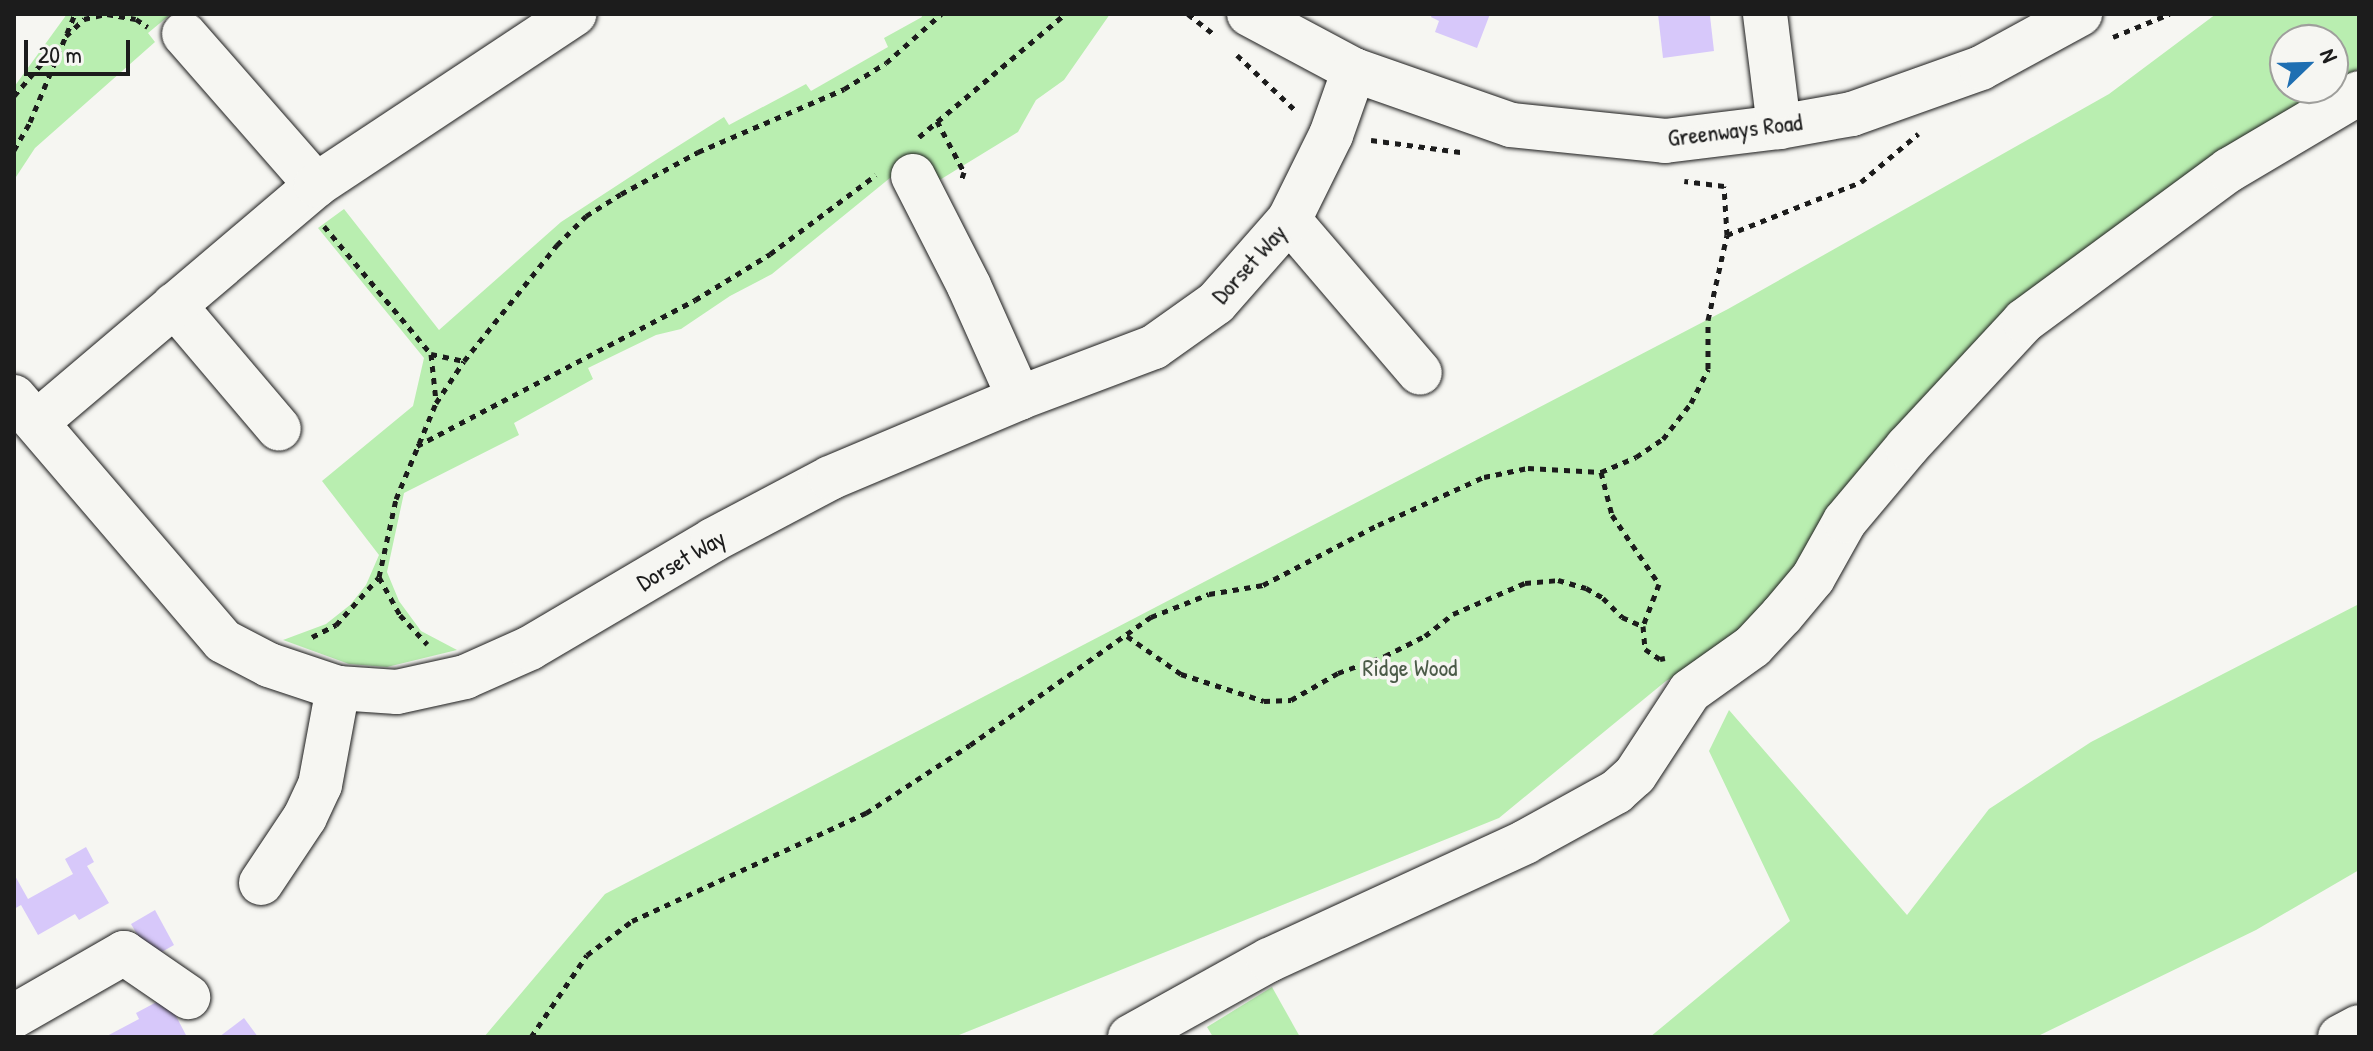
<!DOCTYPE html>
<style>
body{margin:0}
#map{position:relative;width:2373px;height:1051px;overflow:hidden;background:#f6f6f2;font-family:"Patrick Hand",sans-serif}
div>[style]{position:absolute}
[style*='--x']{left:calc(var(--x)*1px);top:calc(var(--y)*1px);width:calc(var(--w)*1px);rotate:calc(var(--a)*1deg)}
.green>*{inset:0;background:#b9eeb0}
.building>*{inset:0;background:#d7c8fa}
.path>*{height:5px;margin-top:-2.5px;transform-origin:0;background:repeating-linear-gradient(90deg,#1c1c1c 0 6px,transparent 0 12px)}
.roads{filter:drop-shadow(0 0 2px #1c1c1c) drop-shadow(0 0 2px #1c1c1c)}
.minor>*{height:44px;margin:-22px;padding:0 22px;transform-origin:22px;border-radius:22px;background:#f6f6f2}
span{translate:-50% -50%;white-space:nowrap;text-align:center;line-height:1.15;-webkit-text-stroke:7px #f6f6f2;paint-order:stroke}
.street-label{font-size:24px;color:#1c1c1c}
.park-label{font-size:24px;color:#4b5b48}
.frame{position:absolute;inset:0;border:16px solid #1c1c1c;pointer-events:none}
.north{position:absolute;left:2269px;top:24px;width:80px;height:80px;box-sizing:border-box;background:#f6f6f2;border:2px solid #9f9f9c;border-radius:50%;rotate:67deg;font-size:22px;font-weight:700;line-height:32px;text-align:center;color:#1c1c1c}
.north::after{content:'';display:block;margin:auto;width:28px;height:36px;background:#1f6fb2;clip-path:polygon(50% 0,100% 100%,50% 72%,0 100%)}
.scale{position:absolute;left:24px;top:40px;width:106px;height:36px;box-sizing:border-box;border:4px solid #1c1c1c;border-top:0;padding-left:10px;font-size:24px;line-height:28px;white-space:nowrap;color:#1c1c1c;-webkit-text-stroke:6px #f6f6f2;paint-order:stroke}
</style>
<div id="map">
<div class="green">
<div style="clip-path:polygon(67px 14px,171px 14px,148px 33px,155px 42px,35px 148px,14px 180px,14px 87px)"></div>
<div style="clip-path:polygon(921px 14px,1110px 14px,1064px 80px,1036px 100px,1018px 132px,938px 181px,917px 156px,772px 274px,730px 296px,681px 329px,656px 335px,588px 368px,593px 379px,514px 423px,519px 435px,404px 493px,387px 572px,399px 601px,421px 631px,457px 650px,387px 667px,349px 664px,283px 640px,326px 624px,350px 605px,366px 585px,379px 555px,322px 481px,413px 406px,424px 358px,318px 228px,344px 209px,439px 330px,561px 222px,656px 160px,724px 117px,729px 125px,806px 84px,811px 91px,888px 47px,884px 38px,922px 17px)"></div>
<div style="clip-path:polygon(2216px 14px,2359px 14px,2359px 68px,2333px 85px,2333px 40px,2285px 40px,2285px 88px,2328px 88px,2175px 190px,1726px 646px,1666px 681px,1499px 818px,954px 1037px,484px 1037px,605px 894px,1728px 309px,2109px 94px)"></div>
<div style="clip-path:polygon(2359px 604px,2359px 870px,2256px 930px,2036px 1037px,1650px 1037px,1790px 921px,1709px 751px,1729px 710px,1907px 915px,1989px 809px,2091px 742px)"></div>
<div style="clip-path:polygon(1272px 987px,1300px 1037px,1213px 1037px,1207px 1027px)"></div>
</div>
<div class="building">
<div style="clip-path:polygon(1432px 14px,1490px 14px,1477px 48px,1435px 32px,1439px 21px,1431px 17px)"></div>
<div style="clip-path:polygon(1658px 14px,1710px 16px,1714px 51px,1663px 58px)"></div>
<div style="clip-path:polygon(86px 847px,94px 862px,87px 866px,109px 903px,79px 920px,75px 914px,38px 935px,21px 905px,14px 909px,14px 874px,28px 899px,73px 874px,65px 859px)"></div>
<div style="clip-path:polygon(155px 910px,174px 945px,151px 958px,131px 924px)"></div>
<div style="clip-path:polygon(166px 997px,187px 1037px,105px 1037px,139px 1019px,136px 1013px)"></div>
<div style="clip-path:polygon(244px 1018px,258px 1037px,219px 1037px)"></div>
</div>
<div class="path">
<div style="--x:107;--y:14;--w:29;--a:10"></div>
<div style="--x:136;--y:19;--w:14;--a:34"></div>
<div style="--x:1188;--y:14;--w:34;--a:38"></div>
<div style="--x:66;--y:36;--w:25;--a:-43"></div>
<div style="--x:84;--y:19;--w:23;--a:-13"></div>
<div style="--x:2113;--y:37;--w:61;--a:-22.3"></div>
<div style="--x:1237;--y:55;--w:83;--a:43.5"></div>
<div style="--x:14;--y:96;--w:70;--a:-49.7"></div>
<div style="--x:937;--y:121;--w:58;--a:62.1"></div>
<div style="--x:964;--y:172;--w:9;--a:108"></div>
<div style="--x:919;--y:137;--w:191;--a:-40.1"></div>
<div style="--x:1371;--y:140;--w:90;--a:7.7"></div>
<div style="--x:14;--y:150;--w:32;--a:-60"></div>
<div style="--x:30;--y:122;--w:117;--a:-67.4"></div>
<div style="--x:324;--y:226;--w:167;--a:50.1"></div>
<div style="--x:431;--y:354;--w:34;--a:12"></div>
<div style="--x:1727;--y:235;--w:144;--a:-21.6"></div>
<div style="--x:1861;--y:182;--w:75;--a:-40.1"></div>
<div style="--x:431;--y:354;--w:47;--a:83.9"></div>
<div style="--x:417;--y:446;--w:314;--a:-27.7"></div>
<div style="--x:695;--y:300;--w:88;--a:-31.5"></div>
<div style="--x:770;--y:254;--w:132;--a:-36.7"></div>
<div style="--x:1601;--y:472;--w:44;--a:75.7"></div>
<div style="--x:1612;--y:515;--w:83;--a:55.7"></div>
<div style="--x:1659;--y:584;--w:45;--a:110.9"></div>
<div style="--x:1643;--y:626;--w:23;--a:85"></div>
<div style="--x:1645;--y:649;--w:18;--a:34"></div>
<div style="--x:1660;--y:659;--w:5;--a:-11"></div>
<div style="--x:379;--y:577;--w:43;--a:61.1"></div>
<div style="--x:400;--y:615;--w:40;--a:47"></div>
<div style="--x:1127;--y:636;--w:66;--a:35.1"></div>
<div style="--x:1181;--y:674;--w:87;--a:18"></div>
<div style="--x:1264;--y:701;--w:27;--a:-2"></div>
<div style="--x:1291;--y:700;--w:54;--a:-29.9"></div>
<div style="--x:1338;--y:673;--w:50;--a:-19.9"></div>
<div style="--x:1385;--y:656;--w:45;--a:-26.6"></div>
<div style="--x:1425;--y:636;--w:36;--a:-38"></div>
<div style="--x:1453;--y:614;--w:78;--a:-23.3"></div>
<div style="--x:1525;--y:583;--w:33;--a:-5"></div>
<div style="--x:1558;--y:580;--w:29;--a:16"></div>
<div style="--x:1586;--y:588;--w:20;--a:30"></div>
<div style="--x:1603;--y:598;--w:27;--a:45"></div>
<div style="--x:1622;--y:617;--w:22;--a:24"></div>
<div style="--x:312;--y:637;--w:27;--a:-27"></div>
<div style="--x:336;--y:625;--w:64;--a:-48.1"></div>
<div style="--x:379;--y:577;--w:80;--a:-77.7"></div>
<div style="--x:396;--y:499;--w:104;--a:-67.4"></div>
<div style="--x:436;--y:403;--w:50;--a:-56.3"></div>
<div style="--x:464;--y:361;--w:149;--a:-51.3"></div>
<div style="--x:557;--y:245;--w:41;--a:-45"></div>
<div style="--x:586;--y:216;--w:41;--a:-32.2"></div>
<div style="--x:621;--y:194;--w:88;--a:-28.6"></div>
<div style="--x:698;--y:152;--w:159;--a:-23.3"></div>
<div style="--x:844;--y:89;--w:49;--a:-31.8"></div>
<div style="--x:886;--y:63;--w:74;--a:-41.7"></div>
<div style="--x:531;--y:1037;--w:99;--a:-55.7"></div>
<div style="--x:587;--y:955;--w:56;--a:-37.1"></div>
<div style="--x:632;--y:921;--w:258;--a:-24.8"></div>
<div style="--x:866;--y:813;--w:124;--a:-33.2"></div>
<div style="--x:970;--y:745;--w:222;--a:-35.3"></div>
<div style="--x:1151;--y:617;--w:62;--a:-21.6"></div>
<div style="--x:1209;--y:594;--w:55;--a:-9.5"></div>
<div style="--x:1263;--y:585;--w:130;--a:-27.6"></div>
<div style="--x:1378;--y:525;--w:116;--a:-24.4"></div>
<div style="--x:1484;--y:477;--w:45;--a:-11.6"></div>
<div style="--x:1528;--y:468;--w:73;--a:3.1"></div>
<div style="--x:1601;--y:472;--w:38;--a:-23"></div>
<div style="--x:1636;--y:457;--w:32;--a:-34"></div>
<div style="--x:1663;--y:439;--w:46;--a:-52.1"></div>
<div style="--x:1691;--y:403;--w:38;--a:-63"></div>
<div style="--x:1708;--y:369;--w:49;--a:-90"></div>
<div style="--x:1708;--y:320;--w:87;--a:-77.4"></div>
<div style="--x:1727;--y:235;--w:49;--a:-93.5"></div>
<div style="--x:1724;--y:186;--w:40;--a:-172.9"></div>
</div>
<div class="roads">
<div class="minor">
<div style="--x:1249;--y:14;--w:119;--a:28.1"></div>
<div style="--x:1354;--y:70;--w:166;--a:19.3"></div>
<div style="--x:1511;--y:125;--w:155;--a:5.9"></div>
<div style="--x:1665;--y:141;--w:115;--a:-7"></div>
<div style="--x:1779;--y:127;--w:74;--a:-10.1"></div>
<div style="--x:1852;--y:114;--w:137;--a:-19.6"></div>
<div style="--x:1981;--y:68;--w:113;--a:-28.6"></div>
<div style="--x:1765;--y:14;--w:114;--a:82.9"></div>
<div style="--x:184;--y:34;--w:201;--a:48.8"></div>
<div style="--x:913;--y:176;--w:123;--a:63"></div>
<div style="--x:969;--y:286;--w:123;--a:65.9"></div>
<div style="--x:1289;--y:220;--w:201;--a:49.4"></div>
<div style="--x:174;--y:305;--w:162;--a:49.7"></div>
<div style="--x:14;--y:397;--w:321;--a:49.4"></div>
<div style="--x:223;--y:641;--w:52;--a:27.6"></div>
<div style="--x:269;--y:665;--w:73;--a:18.4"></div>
<div style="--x:338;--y:688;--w:59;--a:3.9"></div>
<div style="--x:397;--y:692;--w:70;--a:-12.4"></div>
<div style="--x:465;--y:677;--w:71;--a:-24"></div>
<div style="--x:530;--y:648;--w:212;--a:-30.5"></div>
<div style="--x:713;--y:540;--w:132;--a:-27.9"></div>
<div style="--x:830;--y:478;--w:205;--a:-22.9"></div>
<div style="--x:1019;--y:398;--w:144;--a:-20.7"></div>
<div style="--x:1154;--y:347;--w:76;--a:-35.4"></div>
<div style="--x:1216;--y:303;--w:111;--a:-48.7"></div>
<div style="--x:1289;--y:220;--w:95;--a:-63.7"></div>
<div style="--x:1331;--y:135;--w:69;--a:-70.5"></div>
<div style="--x:37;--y:422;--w:366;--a:-40.3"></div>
<div style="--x:316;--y:185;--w:310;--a:-33.5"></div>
<div style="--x:261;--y:883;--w:79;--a:-56.3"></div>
<div style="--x:305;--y:817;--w:35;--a:-65"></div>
<div style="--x:320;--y:785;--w:99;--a:-79.5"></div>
<div style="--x:14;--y:1016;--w:127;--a:-29.8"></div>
<div style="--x:124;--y:953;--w:78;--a:34.5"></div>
<div style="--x:1130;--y:1037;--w:159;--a:-29"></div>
<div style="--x:1269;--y:960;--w:282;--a:-24.7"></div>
<div style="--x:1525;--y:842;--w:104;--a:-28.8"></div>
<div style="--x:1616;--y:792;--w:25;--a:-42"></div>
<div style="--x:1635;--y:775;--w:100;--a:-56.8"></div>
<div style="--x:1690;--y:691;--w:77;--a:-35.5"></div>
<div style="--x:1753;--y:646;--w:42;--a:-46.9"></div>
<div style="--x:1782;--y:615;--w:48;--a:-50"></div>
<div style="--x:1813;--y:578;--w:65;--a:-60.7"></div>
<div style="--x:1845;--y:521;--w:97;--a:-50"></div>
<div style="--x:1907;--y:447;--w:172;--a:-47.1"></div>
<div style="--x:2024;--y:321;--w:255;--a:-36.4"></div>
<div style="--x:2229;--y:170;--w:151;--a:-30.6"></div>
<div style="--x:2340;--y:1037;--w:21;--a:-28"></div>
</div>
</div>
<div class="street-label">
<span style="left:1735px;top:130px;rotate:-7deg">Greenways Road</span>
<span style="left:1249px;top:264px;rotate:-48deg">Dorset Way</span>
<span style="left:681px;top:560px;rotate:-30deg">Dorset Way</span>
</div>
<div class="park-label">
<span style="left:1410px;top:668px">Ridge Wood</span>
</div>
<div class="frame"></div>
<div class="north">N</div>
<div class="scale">20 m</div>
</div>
